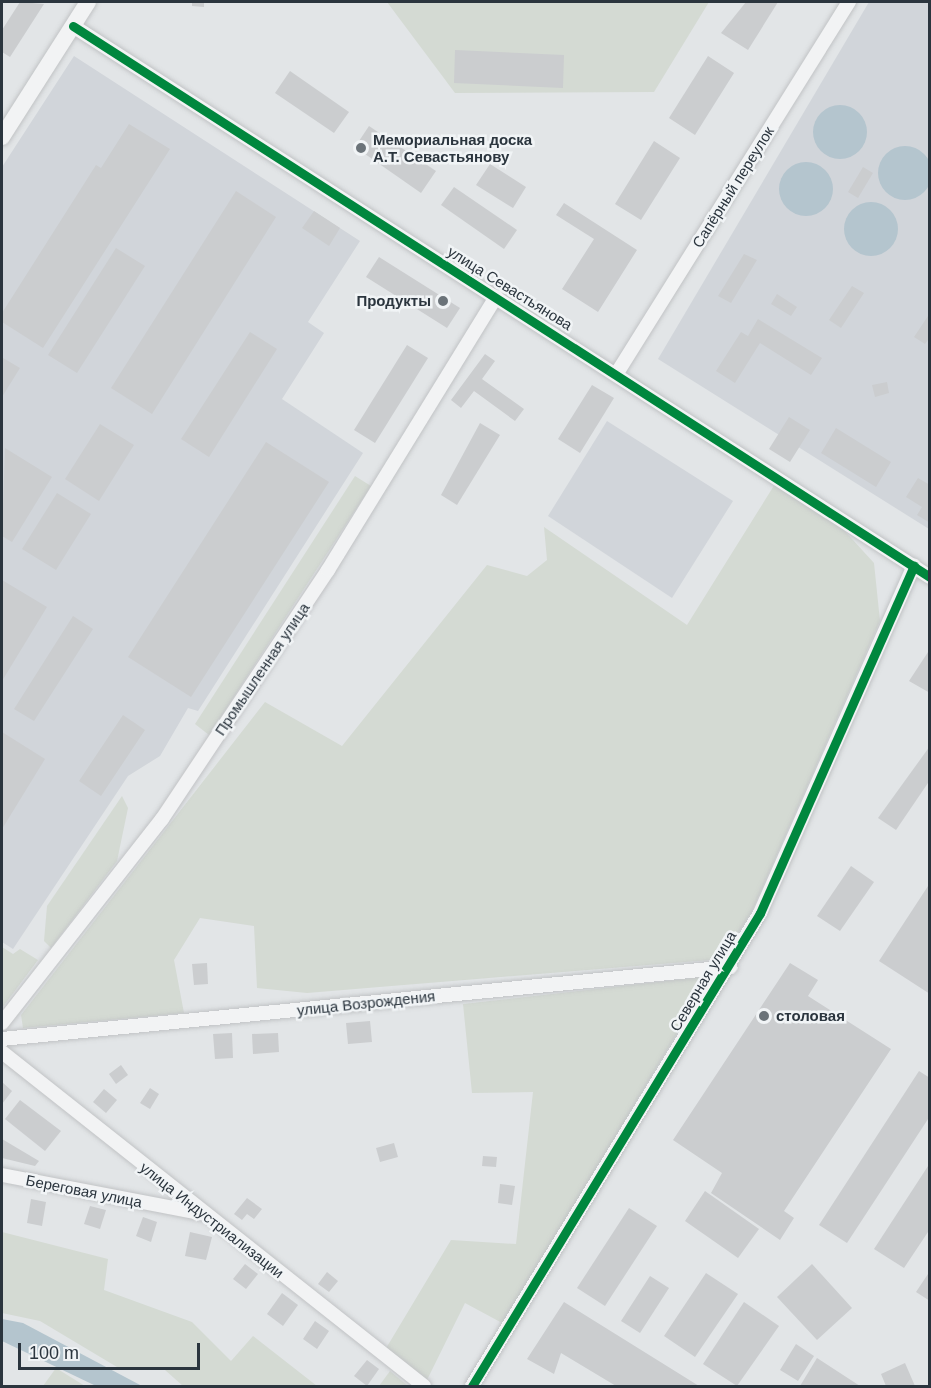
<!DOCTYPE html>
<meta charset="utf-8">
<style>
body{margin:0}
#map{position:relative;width:931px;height:1388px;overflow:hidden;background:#e2e5e7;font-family:Arial,sans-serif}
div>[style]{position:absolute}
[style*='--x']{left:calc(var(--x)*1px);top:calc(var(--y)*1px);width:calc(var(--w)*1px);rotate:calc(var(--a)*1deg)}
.built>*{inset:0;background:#d1d5da}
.green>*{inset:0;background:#d4dad3}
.water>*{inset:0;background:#b4c5ce}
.round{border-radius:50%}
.building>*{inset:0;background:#cbcdcf}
.roads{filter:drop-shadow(0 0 2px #c1c3c5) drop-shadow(0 0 2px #c1c3c5)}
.minor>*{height:14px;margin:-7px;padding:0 7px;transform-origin:7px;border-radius:7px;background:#f2f3f4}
.tertiary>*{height:16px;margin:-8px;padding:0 8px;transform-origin:8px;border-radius:8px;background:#f2f3f4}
.cycleway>*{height:9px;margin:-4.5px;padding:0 4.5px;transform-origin:4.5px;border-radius:4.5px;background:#00873e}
.dots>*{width:16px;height:16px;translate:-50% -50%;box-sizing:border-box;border:3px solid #f1f4f6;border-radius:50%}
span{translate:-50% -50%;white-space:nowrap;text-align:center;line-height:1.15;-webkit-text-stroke:5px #f1f4f6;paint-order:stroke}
.poi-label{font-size:15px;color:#2b353e;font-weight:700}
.left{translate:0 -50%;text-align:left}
.right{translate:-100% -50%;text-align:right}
.street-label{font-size:15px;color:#2b353e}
.frame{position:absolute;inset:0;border:3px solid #2b353e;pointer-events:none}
.scale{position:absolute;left:18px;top:1343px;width:182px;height:27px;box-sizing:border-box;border:3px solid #2b353e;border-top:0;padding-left:8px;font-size:18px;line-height:21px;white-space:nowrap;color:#2b353e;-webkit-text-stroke:4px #f1f4f6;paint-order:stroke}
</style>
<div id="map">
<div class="built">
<div style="clip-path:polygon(869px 2px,929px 2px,929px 529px,658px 359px)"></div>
<div style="clip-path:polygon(74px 56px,360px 241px,308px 322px,324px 333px,282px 399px,363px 453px,198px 711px,188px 708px,160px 756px,128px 776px,13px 949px,2px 942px,2px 167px)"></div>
<div style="clip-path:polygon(607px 421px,733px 501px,672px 598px,548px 516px)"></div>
</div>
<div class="green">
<div style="clip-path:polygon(387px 2px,709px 2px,654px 92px,455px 93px)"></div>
<div style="clip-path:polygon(355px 476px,371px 486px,209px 735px,195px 724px)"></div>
<div style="clip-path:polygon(775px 484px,842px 528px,874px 563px,880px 621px,752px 911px,722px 959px,307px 993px,257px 988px,254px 926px,200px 918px,174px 960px,184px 1013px,23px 1028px,21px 1015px,265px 702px,342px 746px,487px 565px,527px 576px,547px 560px,544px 527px,687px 625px)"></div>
<div style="clip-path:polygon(122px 796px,128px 808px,117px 861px,51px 948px,44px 941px,47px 906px)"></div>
<div style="clip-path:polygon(2px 947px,13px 954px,20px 949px,38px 960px,2px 1008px)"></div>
<div style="clip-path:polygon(711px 976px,504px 1324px,465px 1303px,426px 1382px,385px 1350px,451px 1240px,516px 1244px,533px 1092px,472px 1093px,463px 1004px)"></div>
<div style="clip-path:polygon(2px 1232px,108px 1259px,104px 1290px,192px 1322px,231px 1361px,253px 1336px,317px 1386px,183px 1386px,165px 1370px,122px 1370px,40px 1321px,2px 1313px)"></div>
<div style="clip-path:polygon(56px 1368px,85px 1386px,43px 1386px)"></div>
<div style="clip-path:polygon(390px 1371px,408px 1386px,379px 1386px)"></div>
</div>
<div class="water">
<div class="round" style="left:813px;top:105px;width:54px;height:54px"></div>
<div class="round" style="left:878px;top:146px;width:54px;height:54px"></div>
<div class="round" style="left:779px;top:162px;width:54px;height:54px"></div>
<div class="round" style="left:844px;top:202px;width:54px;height:54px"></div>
<div style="clip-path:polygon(2px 1319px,23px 1323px,142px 1386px,96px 1386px,2px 1341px)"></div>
</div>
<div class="building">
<div style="clip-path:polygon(20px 2px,44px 4px,10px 57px,2px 52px,2px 30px)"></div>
<div style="clip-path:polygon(192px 2px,204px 2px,204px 7px,192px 6px)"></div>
<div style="clip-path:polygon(746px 2px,778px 2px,748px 50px,721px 33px)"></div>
<div style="clip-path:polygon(455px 50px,564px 55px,563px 88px,454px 83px)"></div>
<div style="clip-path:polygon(708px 56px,734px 73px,695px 135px,669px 118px)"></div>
<div style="clip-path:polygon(290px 71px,349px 112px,334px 133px,275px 93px)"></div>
<div style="clip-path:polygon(129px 124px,170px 149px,43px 348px,2px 322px,2px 313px,96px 165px,101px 168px)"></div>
<div style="clip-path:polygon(369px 126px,436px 171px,421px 193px,355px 147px)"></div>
<div style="clip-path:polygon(654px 141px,680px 158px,641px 220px,615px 204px)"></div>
<div style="clip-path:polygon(490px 164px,526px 187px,513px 208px,476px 185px)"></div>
<div style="clip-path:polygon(863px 167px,873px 173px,858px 198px,848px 192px)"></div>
<div style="clip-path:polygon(454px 187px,517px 230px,504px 249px,441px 205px)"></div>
<div style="clip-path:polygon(236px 191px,276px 217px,152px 414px,111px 388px)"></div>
<div style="clip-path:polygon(564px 203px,637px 250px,598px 312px,562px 289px,594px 239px,556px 215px)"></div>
<div style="clip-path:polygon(314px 211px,340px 228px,329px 246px,302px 228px)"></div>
<div style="clip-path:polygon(116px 248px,145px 266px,77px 373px,48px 355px)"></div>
<div style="clip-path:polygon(744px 254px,757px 260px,731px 303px,718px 296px)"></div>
<div style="clip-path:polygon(379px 257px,460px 308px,447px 328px,366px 277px)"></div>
<div style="clip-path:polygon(852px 286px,864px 293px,841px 328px,829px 320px)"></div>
<div style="clip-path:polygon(777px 294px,797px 307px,791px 316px,771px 304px)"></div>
<div style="clip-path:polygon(930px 313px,930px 337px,925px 344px,914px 337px)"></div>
<div style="clip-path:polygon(758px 319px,822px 358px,811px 375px,760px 343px,735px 383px,716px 371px,741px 332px,748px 336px)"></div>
<div style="clip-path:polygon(250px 332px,277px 349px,209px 457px,181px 439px)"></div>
<div style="clip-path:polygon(407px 345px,428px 358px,375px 443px,354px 430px)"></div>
<div style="clip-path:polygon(485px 354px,495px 361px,482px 379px,524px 409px,515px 421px,474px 391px,461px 408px,451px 400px)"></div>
<div style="clip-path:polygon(3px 358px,20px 368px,2px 397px,2px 361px)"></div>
<div style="clip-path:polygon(887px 382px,889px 393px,875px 397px,872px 385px)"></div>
<div style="clip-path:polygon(592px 385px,614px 398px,580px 453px,558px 439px)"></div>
<div style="clip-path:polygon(789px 417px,810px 430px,790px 462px,769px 449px)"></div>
<div style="clip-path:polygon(480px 423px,500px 435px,457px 505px,441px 495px)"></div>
<div style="clip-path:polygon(100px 424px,134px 445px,99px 501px,65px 479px)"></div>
<div style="clip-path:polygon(836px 428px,891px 462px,876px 487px,821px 453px)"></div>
<div style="clip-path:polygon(266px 442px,329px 482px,191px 697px,128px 657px)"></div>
<div style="clip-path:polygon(5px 448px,52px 477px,12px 542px,2px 536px)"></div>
<div style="clip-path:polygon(918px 478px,930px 485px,930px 523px,917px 515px,922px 507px,906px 497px)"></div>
<div style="clip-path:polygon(57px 493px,91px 514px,56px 570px,22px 549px)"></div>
<div style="clip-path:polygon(2px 580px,47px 607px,2px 681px)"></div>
<div style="clip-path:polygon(73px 616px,93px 629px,34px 721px,14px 709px)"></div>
<div style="clip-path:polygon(930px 649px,930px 693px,909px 681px)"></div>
<div style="clip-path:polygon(123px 715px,145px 730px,101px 796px,79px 781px)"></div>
<div style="clip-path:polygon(2px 732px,45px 759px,2px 829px)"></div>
<div style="clip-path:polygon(930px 746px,930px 780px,896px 830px,878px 818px)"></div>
<div style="clip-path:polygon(851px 866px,874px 882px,840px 931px,817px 916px)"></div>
<div style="clip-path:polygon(930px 883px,930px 994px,879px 961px)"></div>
<div style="clip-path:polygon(207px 963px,208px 984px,194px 985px,192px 964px)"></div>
<div style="clip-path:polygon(790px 963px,818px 980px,808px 996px,891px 1049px,784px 1211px,794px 1218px,780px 1240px,711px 1193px,722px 1173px,673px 1140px)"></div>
<div style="clip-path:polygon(370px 1021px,372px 1042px,348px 1044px,346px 1023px)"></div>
<div style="clip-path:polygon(232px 1033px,233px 1058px,215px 1059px,213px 1034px)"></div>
<div style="clip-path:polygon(278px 1033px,279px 1052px,253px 1054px,252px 1034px)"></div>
<div style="clip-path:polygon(121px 1065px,128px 1075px,116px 1084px,109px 1074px)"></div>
<div style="clip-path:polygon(919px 1071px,930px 1078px,930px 1116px,847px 1243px,819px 1225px)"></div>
<div style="clip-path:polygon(2px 1082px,12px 1091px,2px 1104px)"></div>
<div style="clip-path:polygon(150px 1088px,159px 1094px,150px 1109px,140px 1103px)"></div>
<div style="clip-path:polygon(104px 1089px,117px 1100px,106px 1113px,93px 1102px)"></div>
<div style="clip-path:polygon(20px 1100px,61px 1131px,45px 1151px,5px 1119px)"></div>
<div style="clip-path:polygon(2px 1139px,39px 1161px,35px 1166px,2px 1158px)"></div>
<div style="clip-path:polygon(394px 1143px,398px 1157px,380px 1162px,376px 1148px)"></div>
<div style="clip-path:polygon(483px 1156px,497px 1157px,496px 1167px,482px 1166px)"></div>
<div style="clip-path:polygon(930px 1163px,930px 1229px,904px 1268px,874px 1249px)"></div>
<div style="clip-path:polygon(500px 1184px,515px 1186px,512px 1205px,498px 1203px)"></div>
<div style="clip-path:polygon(705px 1191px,759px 1229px,738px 1258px,685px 1221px)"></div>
<div style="clip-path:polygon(247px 1198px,262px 1209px,254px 1219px,247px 1214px,242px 1220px,234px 1214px)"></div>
<div style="clip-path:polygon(31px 1199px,46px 1202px,42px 1226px,27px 1223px)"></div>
<div style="clip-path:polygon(90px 1206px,106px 1210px,100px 1229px,84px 1224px)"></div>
<div style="clip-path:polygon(629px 1208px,657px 1226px,605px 1306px,577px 1288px)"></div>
<div style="clip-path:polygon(143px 1217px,157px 1222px,151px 1242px,136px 1236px)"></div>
<div style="clip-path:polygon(190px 1232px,212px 1237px,206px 1260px,185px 1256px)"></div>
<div style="clip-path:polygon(245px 1264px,258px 1274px,246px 1289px,233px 1279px)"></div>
<div style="clip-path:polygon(812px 1264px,852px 1308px,817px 1340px,777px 1297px)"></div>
<div style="clip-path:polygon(930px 1271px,930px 1301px,916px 1292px)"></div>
<div style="clip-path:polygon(327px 1272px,338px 1281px,329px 1292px,318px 1284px)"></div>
<div style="clip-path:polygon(706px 1273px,738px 1294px,695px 1357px,664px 1336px)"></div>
<div style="clip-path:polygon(650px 1276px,669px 1288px,640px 1333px,621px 1321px)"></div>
<div style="clip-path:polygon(282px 1293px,298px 1305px,283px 1326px,267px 1314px)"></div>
<div style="clip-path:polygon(564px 1302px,699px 1386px,616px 1386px,561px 1353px,554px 1374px,527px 1359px)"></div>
<div style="clip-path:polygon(744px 1302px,779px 1326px,737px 1386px,703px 1364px)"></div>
<div style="clip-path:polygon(315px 1321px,329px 1331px,317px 1349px,303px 1339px)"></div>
<div style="clip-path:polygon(796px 1344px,814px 1356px,798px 1381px,780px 1370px)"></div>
<div style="clip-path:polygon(817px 1358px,860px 1386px,800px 1386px)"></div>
<div style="clip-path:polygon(367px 1360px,379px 1369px,367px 1386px,354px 1376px)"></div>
<div style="clip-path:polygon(905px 1363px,915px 1386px,886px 1386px,881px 1374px)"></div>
</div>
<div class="roads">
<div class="minor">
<div style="--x:73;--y:26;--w:1019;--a:32.74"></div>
<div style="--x:617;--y:373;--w:438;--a:-58"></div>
<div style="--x:2;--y:1023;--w:259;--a:-51.9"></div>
<div style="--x:162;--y:819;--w:299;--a:-56.3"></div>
<div style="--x:328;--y:570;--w:321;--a:-58.4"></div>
<div style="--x:2;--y:1039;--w:732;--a:-5.65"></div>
<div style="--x:2;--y:1052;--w:538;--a:38.36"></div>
<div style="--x:2;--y:1175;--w:202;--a:10.9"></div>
<div style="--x:472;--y:1386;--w:554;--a:-58.66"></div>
<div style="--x:760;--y:913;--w:380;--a:-66.1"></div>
</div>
<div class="tertiary">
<div style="--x:2;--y:137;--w:160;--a:-57.5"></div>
</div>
</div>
<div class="cycleway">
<div style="--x:73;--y:26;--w:1019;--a:32.74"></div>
<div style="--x:472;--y:1386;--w:554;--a:-58.66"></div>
<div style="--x:760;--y:913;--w:380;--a:-66.1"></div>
</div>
<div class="dots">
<div style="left:361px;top:148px;background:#6b7379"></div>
<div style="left:443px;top:301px;background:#6b7379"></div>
<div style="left:764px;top:1016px;background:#6b7379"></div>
</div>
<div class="poi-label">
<span class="left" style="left:373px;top:148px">Мемориальная доска<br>А.Т. Севастьянову</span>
<span class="right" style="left:431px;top:301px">Продукты</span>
<span class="left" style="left:776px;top:1016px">столовая</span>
</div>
<div class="street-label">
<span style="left:733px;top:187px;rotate:-58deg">Сапёрный переулок</span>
<span style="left:510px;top:288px;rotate:32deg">улица Севастьянова</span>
<span style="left:262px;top:669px;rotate:-56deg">Промышленная улица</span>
<span style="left:703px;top:981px;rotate:-59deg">Северная улица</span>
<span style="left:366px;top:1003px;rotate:-6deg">улица Возрождения</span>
<span style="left:84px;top:1191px;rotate:11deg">Береговая улица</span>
<span style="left:212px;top:1220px;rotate:38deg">улица Индустриализации</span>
</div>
<div class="frame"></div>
<div class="scale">100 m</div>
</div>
